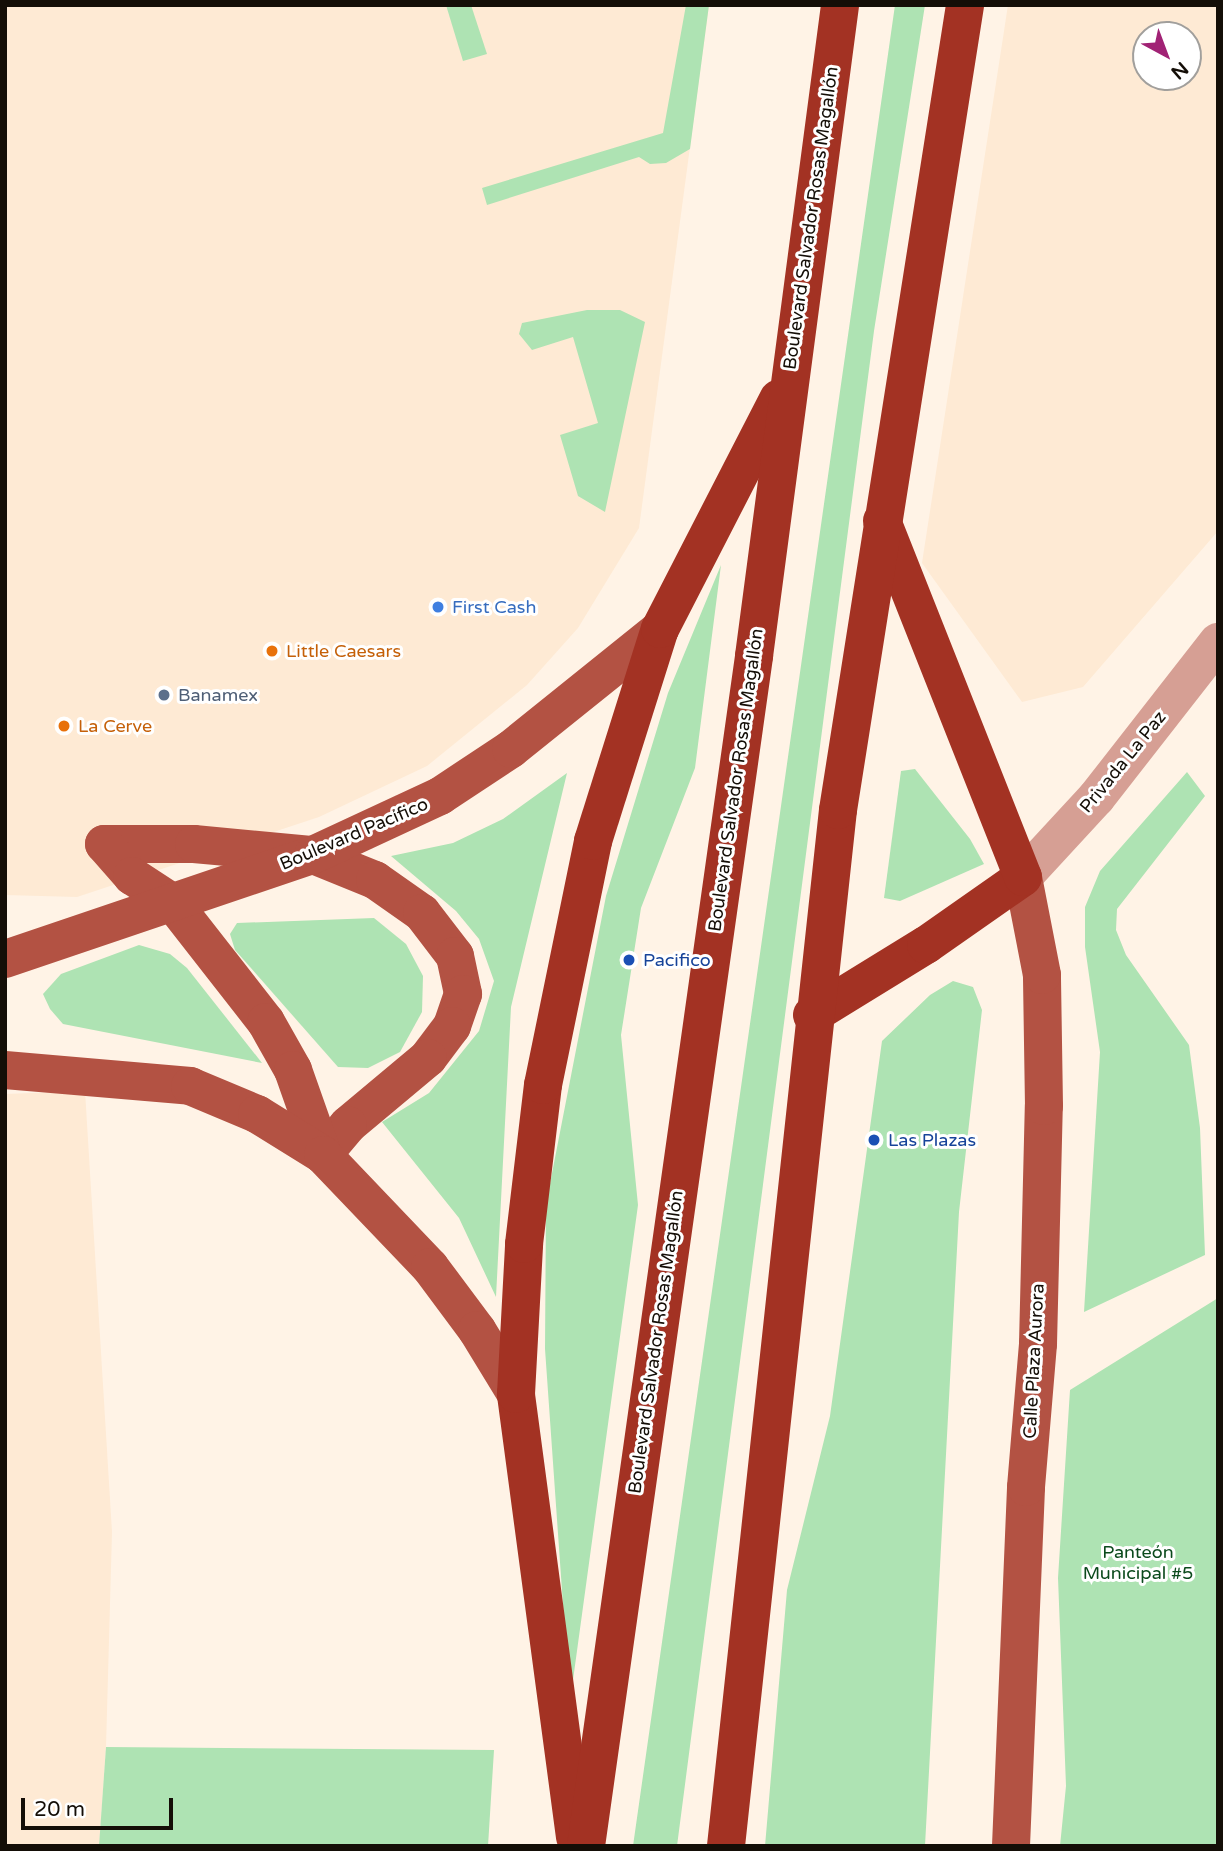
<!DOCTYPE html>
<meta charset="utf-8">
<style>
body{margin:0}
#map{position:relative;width:1223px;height:1851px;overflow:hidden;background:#fff3e6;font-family:"Varela Round",sans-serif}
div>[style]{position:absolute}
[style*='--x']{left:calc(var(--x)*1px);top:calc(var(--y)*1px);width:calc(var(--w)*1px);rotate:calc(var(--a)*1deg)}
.built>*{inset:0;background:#feead4}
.green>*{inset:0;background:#aee3b3}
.minor>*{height:38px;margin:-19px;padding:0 19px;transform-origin:19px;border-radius:19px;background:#d69f94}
.major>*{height:38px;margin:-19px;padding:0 19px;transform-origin:19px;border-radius:19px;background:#b35243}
.highway>*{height:38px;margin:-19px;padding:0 19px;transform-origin:19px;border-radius:19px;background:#a33223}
.dots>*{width:19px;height:19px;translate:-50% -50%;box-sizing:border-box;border:4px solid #fff;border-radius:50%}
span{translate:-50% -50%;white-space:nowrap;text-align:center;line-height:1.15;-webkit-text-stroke:6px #fff;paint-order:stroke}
.street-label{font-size:18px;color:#140e07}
.shop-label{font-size:18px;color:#366cbe}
.left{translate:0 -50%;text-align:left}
.food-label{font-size:18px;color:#c56008}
.service-label{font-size:18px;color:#4e5e75}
.transit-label{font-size:18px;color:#164399}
.park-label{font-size:18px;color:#0b4a1c}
.frame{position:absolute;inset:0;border:7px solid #140e07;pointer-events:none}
.north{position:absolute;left:1132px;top:21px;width:70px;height:70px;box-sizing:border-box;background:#fff;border:2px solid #a19f9c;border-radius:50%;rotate:139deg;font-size:19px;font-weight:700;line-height:28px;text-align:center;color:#140e07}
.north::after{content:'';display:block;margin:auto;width:24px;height:32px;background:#a12275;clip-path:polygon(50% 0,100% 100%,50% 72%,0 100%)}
.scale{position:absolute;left:21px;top:1798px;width:152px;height:32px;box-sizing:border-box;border:4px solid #140e07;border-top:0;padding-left:9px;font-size:21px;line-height:24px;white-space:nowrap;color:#140e07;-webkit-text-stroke:5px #fff;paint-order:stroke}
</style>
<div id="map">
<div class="built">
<div style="clip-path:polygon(5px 5px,709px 5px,639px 528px,578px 628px,527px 685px,427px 766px,319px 817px,77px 897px,5px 895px)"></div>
<div style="clip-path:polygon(evenodd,1008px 5px,1218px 5px,1218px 531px,1083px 687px,1022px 702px,922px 563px,1008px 5px,1146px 35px,1188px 35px,1188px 77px,1146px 77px,1146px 35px)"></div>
<div style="clip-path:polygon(85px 1091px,112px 1532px,106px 1747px,99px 1846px,5px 1846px,5px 1094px)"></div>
</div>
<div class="green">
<div style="clip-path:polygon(446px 5px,471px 5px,487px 54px,463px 61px)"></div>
<div style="clip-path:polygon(686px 5px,709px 5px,690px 149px,666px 163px,650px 164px,639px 157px,487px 205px,482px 188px,663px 133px)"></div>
<div style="clip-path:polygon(895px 5px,925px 5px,874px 331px,677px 1846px,633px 1846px)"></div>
<div style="clip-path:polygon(587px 310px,620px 310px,645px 322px,605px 512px,578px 496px,560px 435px,598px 423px,573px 337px,532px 350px,519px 334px,522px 323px)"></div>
<div style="clip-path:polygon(721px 565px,695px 768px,641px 908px,621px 1035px,638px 1205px,554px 1819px,564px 1619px,545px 1349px,546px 1204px,606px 896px,668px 693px)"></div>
<div style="clip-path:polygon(915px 769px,970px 839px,984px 864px,900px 901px,884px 898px,901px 771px)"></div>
<div style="clip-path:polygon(1187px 772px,1205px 796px,1117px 909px,1116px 930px,1126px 955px,1189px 1045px,1200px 1128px,1205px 1255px,1084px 1312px,1100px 1052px,1085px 947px,1085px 907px,1100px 871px)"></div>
<div style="clip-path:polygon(567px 773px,511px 1007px,496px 1297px,459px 1218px,382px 1122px,429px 1093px,479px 1031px,494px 981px,479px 939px,456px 911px,391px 856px,453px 843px,503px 819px)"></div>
<div style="clip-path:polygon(374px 918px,406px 944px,423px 976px,422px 1012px,400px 1052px,368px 1068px,338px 1067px,235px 950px,230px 934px,237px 923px)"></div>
<div style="clip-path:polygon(139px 945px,170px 954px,187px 968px,262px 1063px,63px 1024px,50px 1009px,43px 994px,61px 974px)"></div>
<div style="clip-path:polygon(953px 981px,973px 987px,982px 1010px,959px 1212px,925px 1846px,765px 1846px,787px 1590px,830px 1416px,882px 1041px,930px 995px)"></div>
<div style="clip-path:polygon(1218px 1298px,1218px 1846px,1060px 1846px,1066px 1786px,1058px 1578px,1070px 1390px)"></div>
<div style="clip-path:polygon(106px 1747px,494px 1750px,488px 1846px,99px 1846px)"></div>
</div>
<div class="minor">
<div style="--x:1023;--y:877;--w:108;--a:-47.3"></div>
<div style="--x:1096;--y:798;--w:198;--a:-52"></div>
</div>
<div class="major">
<div style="--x:104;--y:844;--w:90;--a:0"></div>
<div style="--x:194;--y:844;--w:120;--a:5.3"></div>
<div style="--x:313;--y:855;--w:67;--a:22"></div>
<div style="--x:375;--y:880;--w:57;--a:35.1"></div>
<div style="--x:422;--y:913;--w:54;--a:52.5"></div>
<div style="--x:455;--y:956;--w:39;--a:78"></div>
<div style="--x:463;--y:994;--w:34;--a:109"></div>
<div style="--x:452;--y:1026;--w:40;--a:127"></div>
<div style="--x:428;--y:1058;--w:104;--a:140.1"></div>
<div style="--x:348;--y:1125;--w:39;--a:130"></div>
<div style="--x:104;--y:844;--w:43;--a:48.8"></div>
<div style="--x:132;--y:876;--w:49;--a:33.4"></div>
<div style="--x:173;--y:903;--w:151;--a:52"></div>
<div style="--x:266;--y:1022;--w:55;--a:60.6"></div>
<div style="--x:293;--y:1070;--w:90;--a:70.6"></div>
<div style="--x:5;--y:959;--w:325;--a:-18.7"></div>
<div style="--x:313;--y:855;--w:140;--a:-24.9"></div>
<div style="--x:440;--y:796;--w:85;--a:-33.5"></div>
<div style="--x:511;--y:749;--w:191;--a:-38.8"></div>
<div style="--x:5;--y:1070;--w:186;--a:4.9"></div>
<div style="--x:190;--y:1086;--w:73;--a:22.7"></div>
<div style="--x:257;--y:1114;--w:78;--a:31.8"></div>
<div style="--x:323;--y:1155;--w:155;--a:46.3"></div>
<div style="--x:430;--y:1267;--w:79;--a:53.3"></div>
<div style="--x:477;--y:1330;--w:75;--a:58.6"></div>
<div style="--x:1011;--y:1846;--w:359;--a:-87.6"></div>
<div style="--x:1026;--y:1487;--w:144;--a:-85.2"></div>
<div style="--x:1038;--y:1344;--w:238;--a:-88.6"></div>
<div style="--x:1044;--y:1106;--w:131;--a:-90.9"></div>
<div style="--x:1042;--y:975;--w:100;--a:-101"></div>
</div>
<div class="highway">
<div style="--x:812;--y:1015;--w:134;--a:-31.6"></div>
<div style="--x:926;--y:945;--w:118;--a:-35"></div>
<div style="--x:1023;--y:877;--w:383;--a:-111.6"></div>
<div style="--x:575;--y:1837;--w:447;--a:-97.6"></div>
<div style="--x:516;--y:1394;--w:150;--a:-86.9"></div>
<div style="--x:524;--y:1244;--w:160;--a:-83.2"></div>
<div style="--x:543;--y:1085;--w:249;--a:-78.4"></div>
<div style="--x:593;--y:841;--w:222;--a:-72.5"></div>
<div style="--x:660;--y:629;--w:259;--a:-62.8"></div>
<div style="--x:586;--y:1846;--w:1202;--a:-81.96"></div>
<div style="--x:754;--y:656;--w:657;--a:-82.47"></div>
<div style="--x:726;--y:1846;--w:1042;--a:-83.83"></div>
<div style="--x:838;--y:810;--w:815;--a:-81.03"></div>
</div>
<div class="dots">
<div style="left:438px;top:607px;background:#3f7fe0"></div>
<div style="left:272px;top:651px;background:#e8710a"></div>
<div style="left:164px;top:695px;background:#5c6f8a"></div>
<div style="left:64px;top:726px;background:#e8710a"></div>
<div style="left:629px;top:960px;background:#1a4fb4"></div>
<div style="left:874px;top:1140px;background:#1a4fb4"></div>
</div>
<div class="street-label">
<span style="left:811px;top:218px;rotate:-82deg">Boulevard Salvador Rosas Magallón</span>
<span style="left:1123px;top:762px;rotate:-51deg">Privada La Paz</span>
<span style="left:736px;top:780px;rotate:-82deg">Boulevard Salvador Rosas Magallón</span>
<span style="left:354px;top:834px;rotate:-23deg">Boulevard Pacífico</span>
<span style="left:656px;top:1342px;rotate:-82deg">Boulevard Salvador Rosas Magallón</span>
<span style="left:1034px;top:1361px;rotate:-87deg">Calle Plaza Aurora</span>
</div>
<div class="shop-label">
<span class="left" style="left:452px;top:607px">First Cash</span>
</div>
<div class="food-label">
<span class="left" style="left:286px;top:651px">Little Caesars</span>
<span class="left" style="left:78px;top:726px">La Cerve</span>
</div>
<div class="service-label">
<span class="left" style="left:178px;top:695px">Banamex</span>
</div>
<div class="transit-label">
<span class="left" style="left:643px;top:960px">Pacifico</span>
<span class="left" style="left:888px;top:1140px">Las Plazas</span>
</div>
<div class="park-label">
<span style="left:1138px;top:1563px">Panteón<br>Municipal #5</span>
</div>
<div class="frame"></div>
<div class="north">N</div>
<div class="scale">20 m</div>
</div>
